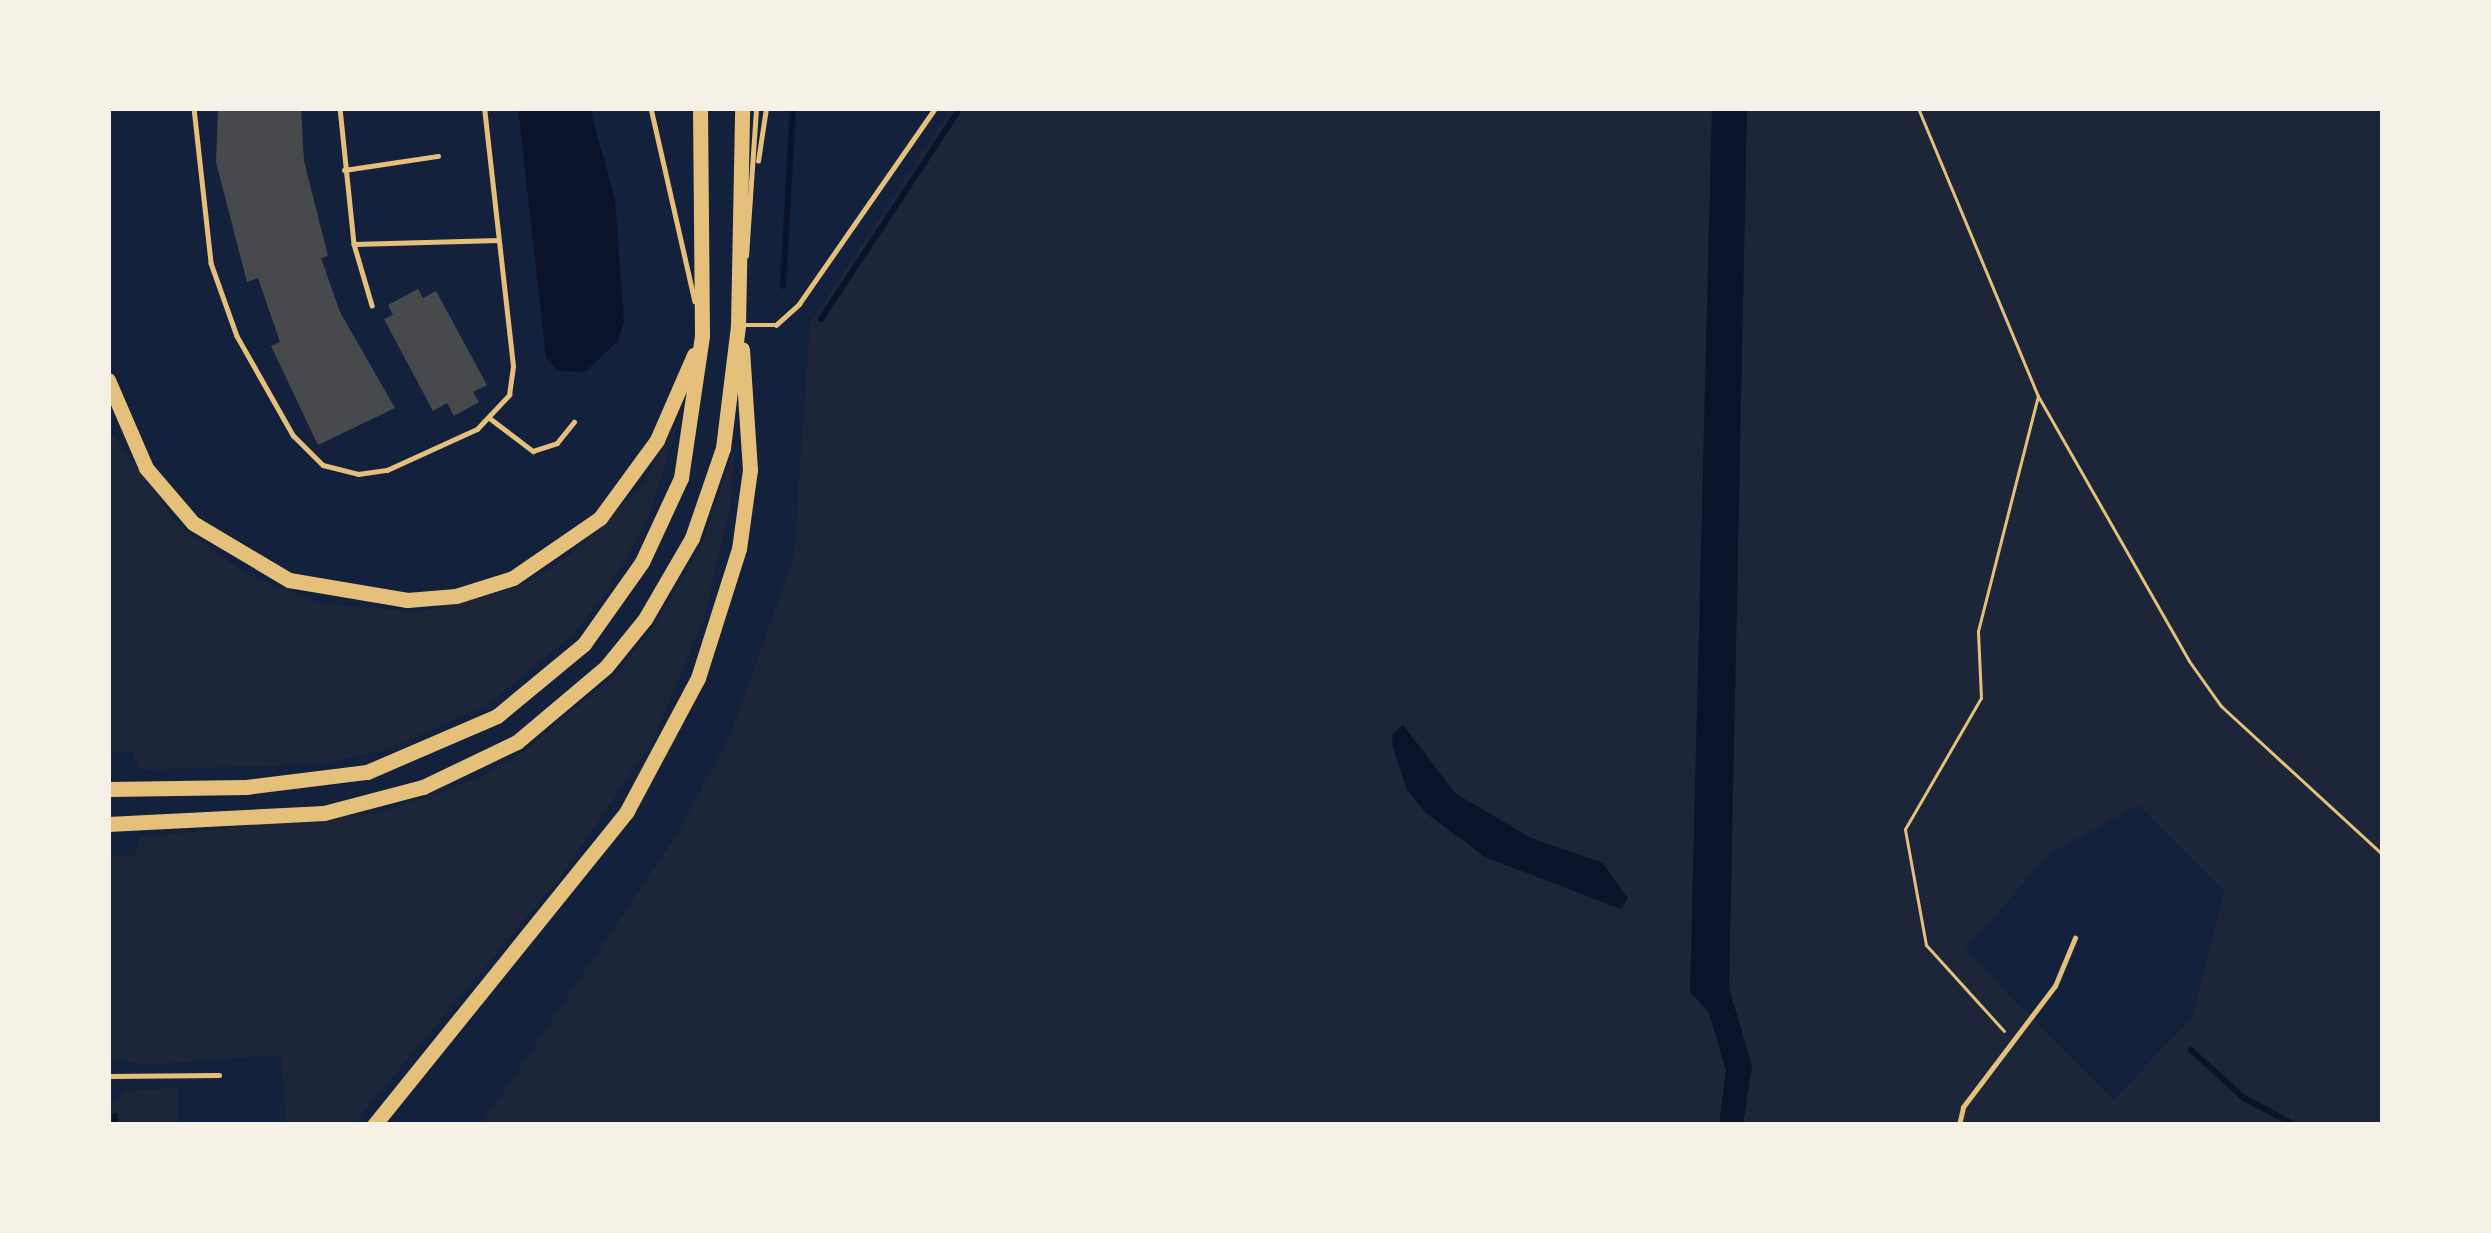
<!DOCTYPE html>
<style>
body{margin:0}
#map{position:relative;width:2491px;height:1233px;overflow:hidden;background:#14213d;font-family:"Fira Sans",sans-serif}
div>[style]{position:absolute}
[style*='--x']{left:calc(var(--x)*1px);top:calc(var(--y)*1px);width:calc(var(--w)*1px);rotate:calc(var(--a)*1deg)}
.green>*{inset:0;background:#1d2539}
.water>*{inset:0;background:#0b132b}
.stream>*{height:6px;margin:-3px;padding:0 3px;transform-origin:3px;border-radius:3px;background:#0b132b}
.building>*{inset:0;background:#48494c}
.path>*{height:3px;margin:-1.5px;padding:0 1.5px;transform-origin:1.5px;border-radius:1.5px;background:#e5c07b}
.service>*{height:4.5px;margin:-2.25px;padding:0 2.25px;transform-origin:2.25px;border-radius:2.25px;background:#e5c07b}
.primary>*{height:15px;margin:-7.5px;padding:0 7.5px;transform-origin:7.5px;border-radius:7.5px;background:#e5c07b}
span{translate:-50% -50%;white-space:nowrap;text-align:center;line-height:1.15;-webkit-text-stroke:10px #f6f1e7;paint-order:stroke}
.frame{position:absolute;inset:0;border:111px solid #f6f1e7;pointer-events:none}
</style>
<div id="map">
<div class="green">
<div style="clip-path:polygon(952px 108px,1712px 108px,1690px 992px,1709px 1013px,1726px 1070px,1719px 1125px,481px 1125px,680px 830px,733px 728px,794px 557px,810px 323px)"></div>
<div style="clip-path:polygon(evenodd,1747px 108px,2383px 108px,2383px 1125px,1743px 1125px,1729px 988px,1747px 108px,2139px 805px,2225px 892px,2191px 1019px,2113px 1100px,1965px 950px,2049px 854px,2139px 805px)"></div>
<div style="clip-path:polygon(680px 418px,649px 515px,610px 587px,573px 634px,486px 706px,386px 750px,318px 764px,140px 770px,132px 752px,108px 751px,108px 428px,179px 526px,248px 575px,321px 604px,421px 612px,518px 587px,563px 561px,642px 486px)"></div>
<div style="clip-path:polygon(735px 446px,731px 503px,704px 619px,652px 742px,561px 876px,353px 1125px,286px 1125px,281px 1055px,145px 1065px,111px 1058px,108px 856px,134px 856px,141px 837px,378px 813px,476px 779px,522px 753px,614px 676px,654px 627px,703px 542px)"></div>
<div style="clip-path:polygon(177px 1088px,178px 1125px,108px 1125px,108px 1107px,125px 1091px)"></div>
</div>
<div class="water">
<div style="clip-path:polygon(518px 108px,590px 108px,615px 200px,624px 321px,618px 341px,585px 372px,558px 371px,546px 358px)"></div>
<div style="clip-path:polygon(1712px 108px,1747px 108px,1729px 988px,1752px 1066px,1743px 1125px,1719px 1125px,1726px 1070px,1709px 1013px,1690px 992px)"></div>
<div style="clip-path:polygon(1403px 725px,1455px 793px,1531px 838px,1603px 863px,1628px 898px,1621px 909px,1485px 857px,1426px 813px,1407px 790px,1393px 748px,1392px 734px)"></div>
</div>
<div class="stream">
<div style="--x:783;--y:286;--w:178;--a:-86.8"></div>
<div style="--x:821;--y:319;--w:253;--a:-56.6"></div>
<div style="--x:2191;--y:1050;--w:72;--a:42.2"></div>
<div style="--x:2244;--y:1098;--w:58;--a:27.9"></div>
<div style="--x:115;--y:1116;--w:9;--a:90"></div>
</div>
<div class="building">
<div style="clip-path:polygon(218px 108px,301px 108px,304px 161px,328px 256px,321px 258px,340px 312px,395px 408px,318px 445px,271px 346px,280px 342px,258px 278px,247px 282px,216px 162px)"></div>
<div style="clip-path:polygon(418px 289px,423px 298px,436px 291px,487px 385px,473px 392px,479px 402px,454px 416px,447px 403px,433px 411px,384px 319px,393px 315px,388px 305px)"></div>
</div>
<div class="path">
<div style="--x:1918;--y:108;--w:312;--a:67.4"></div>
<div style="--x:2038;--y:396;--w:305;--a:60.3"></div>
<div style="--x:2189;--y:661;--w:55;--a:54.6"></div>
<div style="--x:2221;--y:706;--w:220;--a:42.6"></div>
<div style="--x:2004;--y:1031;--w:116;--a:-132.2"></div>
<div style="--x:1926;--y:945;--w:118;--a:-100.3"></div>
<div style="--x:1905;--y:829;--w:151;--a:-59.9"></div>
<div style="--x:1981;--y:698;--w:67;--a:-92.6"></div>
<div style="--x:1978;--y:631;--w:243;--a:-75.7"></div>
</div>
<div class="service">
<div style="--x:194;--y:108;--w:156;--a:83.7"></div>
<div style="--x:211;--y:263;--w:77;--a:70.4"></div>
<div style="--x:237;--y:336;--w:114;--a:60.5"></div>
<div style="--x:293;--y:435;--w:42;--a:45"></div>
<div style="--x:323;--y:465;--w:36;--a:14"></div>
<div style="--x:358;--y:474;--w:29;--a:-8"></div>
<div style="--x:387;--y:470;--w:99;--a:-24.5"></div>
<div style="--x:477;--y:429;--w:47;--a:-46.7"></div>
<div style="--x:509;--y:395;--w:29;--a:-82"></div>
<div style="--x:513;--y:366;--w:260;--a:-96.4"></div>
<div style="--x:340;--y:108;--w:137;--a:84.1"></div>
<div style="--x:354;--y:244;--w:144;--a:-1.6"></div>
<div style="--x:651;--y:108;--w:198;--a:77.2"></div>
<div style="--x:758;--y:161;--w:54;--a:-81.4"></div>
<div style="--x:344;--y:170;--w:95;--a:-8.5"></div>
<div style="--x:354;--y:244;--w:64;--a:73.6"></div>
<div style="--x:746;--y:256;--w:148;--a:-86.1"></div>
<div style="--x:740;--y:325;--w:36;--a:0"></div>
<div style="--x:776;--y:325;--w:31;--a:-42"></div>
<div style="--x:799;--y:304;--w:239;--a:-55.2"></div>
<div style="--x:491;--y:419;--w:53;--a:37.3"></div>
<div style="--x:533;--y:451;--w:25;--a:-18"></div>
<div style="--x:557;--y:443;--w:27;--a:-51"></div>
<div style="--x:108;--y:1076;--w:111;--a:-0.5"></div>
<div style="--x:1959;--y:1125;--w:18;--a:-77"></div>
<div style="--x:1963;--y:1107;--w:152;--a:-52.8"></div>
<div style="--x:2055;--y:986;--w:52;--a:-67.4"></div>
</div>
<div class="primary">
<div style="--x:108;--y:380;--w:96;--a:66.6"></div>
<div style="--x:146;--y:468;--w:72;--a:49.5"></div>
<div style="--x:193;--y:523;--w:112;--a:30.7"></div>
<div style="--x:289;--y:580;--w:120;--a:9.6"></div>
<div style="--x:407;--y:600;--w:49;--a:-4.7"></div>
<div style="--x:456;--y:596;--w:60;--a:-17.5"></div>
<div style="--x:513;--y:578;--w:106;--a:-34.6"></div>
<div style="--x:600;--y:518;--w:97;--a:-53.8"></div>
<div style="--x:657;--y:440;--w:93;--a:-66.5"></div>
<div style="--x:108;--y:789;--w:138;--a:-0.8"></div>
<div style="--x:246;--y:787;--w:122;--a:-7.1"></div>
<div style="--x:367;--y:772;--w:142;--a:-23.3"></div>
<div style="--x:497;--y:716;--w:113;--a:-39.6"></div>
<div style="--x:584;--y:644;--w:100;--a:-54.7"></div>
<div style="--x:642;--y:562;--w:93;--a:-65.1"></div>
<div style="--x:681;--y:478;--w:145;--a:-81.6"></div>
<div style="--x:702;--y:335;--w:227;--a:-90.5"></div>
<div style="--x:108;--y:824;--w:216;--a:-2.9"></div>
<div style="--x:324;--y:813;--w:102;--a:-14.7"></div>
<div style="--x:423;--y:787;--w:104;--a:-25.6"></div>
<div style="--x:517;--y:742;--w:116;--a:-40.1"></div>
<div style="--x:606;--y:667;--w:62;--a:-50.9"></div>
<div style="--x:645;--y:619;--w:94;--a:-59.9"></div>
<div style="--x:692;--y:538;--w:95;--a:-71"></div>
<div style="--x:723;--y:448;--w:124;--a:-83"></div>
<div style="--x:738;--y:325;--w:217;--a:-88.9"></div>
<div style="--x:374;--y:1125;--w:403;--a:-51.1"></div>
<div style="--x:627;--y:811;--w:151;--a:-61.9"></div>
<div style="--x:698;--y:678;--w:135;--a:-72.4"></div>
<div style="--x:739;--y:549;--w:80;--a:-82.1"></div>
<div style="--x:750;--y:470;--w:121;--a:-93.8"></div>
</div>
<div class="frame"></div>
</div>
